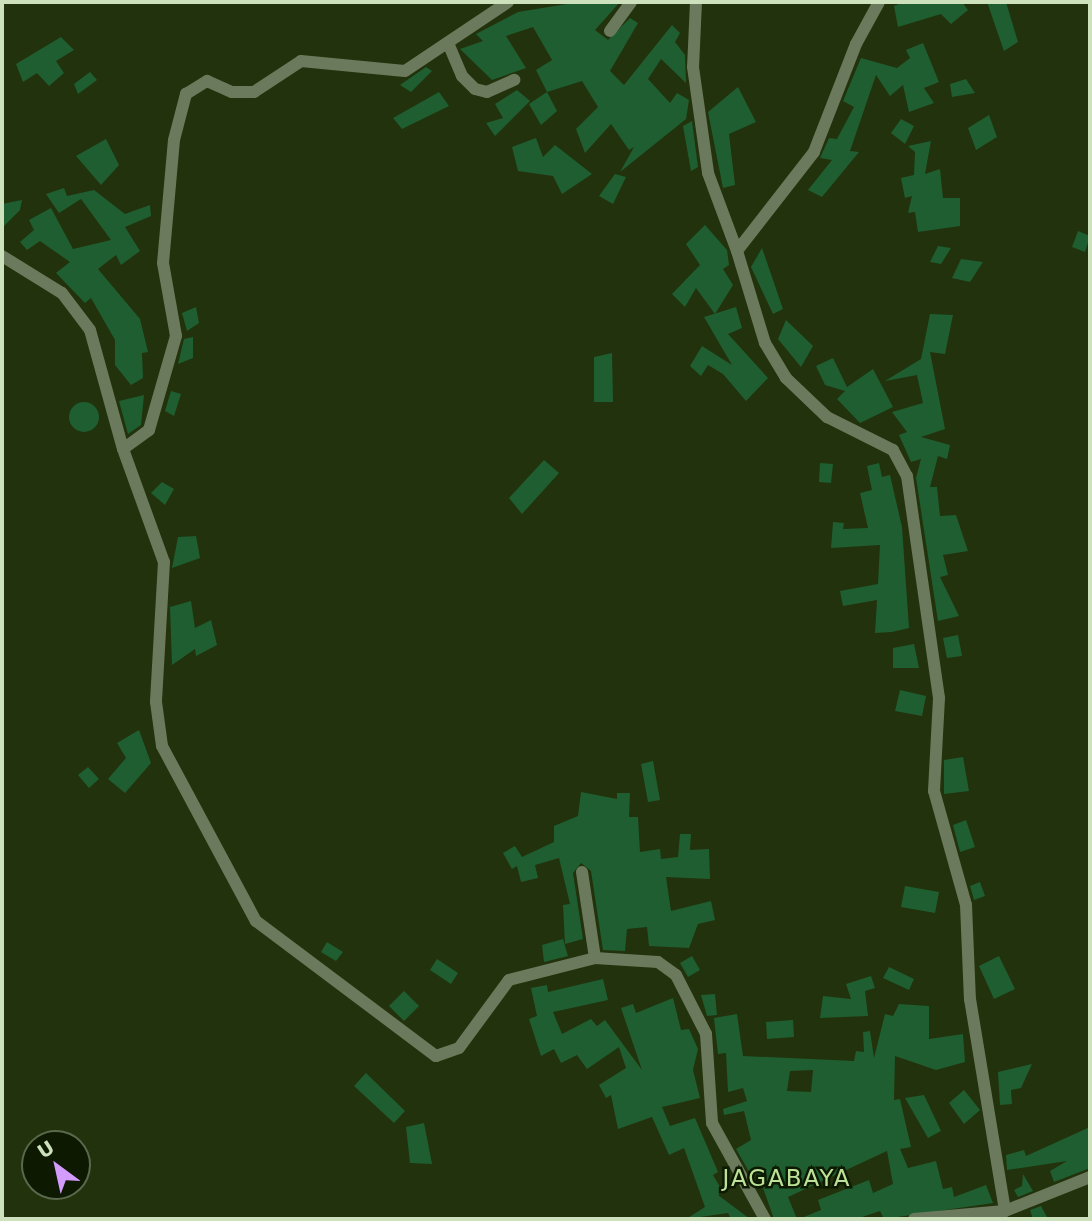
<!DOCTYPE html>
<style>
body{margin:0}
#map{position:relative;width:1092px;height:1221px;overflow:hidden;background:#22320c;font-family:"DejaVu Sans",sans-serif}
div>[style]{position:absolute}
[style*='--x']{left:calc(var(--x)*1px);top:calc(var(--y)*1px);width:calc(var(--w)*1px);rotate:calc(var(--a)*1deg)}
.building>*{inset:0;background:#1f5e31}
.round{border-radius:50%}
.minor>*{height:12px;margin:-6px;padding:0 6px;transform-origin:6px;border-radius:6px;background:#6b7a5c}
span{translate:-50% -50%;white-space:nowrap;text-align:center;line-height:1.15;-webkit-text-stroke:5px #0d1900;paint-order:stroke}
.quarter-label{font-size:23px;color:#bde297;letter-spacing:2px}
.frame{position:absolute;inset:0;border:4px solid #cee1bd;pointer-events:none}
.north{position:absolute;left:21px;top:1130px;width:70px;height:70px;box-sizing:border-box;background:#0d1900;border:2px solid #5a694c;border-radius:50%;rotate:327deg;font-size:19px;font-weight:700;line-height:28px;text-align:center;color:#cee1bd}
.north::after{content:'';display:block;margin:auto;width:24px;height:32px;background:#d39cfc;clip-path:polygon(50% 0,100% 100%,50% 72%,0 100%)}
</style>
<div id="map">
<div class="building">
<div style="clip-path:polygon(579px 2px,620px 2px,595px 30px,608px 40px,630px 18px,638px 23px,610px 71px,624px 85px,672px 25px,680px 33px,675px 42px,685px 55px,686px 83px,661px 59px,648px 79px,670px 103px,677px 93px,689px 100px,686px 119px,620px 172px,634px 147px,629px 150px,611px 124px,585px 153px,576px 129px,598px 107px,582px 81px,547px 92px,536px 70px,552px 60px,533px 27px,506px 36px,526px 68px,492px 80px,460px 49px,483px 41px,476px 34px,518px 12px)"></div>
<div style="clip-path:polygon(904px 2px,962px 2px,968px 10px,951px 24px,941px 14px,898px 27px,894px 6px)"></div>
<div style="clip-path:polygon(987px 2px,1006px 2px,1018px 42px,1004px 51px)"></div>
<div style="clip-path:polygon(61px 37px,74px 50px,56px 61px,64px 73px,49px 86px,37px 73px,23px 82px,16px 64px)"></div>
<div style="clip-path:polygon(923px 43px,939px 82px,924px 88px,934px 103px,909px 112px,903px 85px,890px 96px,876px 75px,850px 151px,859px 152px,822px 197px,808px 190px,832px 160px,820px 158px,829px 138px,837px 139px,854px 107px,843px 101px,861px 58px,897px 68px,910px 58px,906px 50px)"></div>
<div style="clip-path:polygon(426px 67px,432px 71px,411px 92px,400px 85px)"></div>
<div style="clip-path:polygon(90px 72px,97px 80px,78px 94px,74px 84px)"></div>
<div style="clip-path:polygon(966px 79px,975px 93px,952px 97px,950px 84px)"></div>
<div style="clip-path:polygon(738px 87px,756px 122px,729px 134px,735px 185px,723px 188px,708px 112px)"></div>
<div style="clip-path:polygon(517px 90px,530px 101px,495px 136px,486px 123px,503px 118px,495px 104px)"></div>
<div style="clip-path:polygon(439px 92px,449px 106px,402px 129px,393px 118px)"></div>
<div style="clip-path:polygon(547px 92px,557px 111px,541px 125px,529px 104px)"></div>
<div style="clip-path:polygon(989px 115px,997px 137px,976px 150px,968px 128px)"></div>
<div style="clip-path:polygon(901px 119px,914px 126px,905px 144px,891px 133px)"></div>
<div style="clip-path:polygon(692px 121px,698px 167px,691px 171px,683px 126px)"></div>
<div style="clip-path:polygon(536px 138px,543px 157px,555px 145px,592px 174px,562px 194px,553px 176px,518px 171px,512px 147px)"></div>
<div style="clip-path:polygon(106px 139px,119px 165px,101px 185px,76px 156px)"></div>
<div style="clip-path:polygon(931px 141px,925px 174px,940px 169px,943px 198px,960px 198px,960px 226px,918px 232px,915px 212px,908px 213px,912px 196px,905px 198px,901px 178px,914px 175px,915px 152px,908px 146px)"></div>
<div style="clip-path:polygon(615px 174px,626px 177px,613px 204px,599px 196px)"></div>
<div style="clip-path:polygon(64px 188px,67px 196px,94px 190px,125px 214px,150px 205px,151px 216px,125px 227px,140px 251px,121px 265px,116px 255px,98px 269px,140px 319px,148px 352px,142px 353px,143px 378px,131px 385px,115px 365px,115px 340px,91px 298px,85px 303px,56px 273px,70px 262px,40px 241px,27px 250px,20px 242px,34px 230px,29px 220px,51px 208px,73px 249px,111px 240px,81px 199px,59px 213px,46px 194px)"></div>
<div style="clip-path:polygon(22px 200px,20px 210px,2px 228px,2px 204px)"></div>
<div style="clip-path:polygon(705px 225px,727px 250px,729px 265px,723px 269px,733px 285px,715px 314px,696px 288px,685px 307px,672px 294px,700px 265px,686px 244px)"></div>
<div style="clip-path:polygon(1078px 231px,1090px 236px,1085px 252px,1072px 247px)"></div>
<div style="clip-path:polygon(938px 246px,951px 248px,941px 264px,930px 262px)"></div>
<div style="clip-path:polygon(762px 248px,783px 309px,773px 314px,751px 267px)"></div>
<div style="clip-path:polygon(961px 259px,983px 262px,970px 282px,952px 278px)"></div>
<div style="clip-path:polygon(196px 307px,199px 323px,187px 331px,182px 313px)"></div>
<div style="clip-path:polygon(736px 307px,742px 328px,728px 334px,768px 378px,746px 401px,723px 374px,708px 365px,701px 376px,690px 366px,702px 346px,732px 365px,704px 317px)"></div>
<div style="clip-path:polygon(930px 314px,953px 315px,945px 354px,930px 352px,945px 429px,921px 437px,950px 445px,947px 459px,938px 456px,930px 487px,937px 487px,940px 516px,956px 515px,968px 551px,943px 555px,948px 575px,940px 577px,959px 616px,938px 621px,916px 478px,921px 459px,911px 462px,899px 435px,907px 432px,892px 412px,923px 403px,917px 375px,885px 381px,921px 359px)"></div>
<div style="clip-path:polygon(786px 320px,813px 346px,801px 367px,778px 339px)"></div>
<div style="clip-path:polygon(193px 337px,193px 358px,178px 364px,184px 339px)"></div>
<div style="clip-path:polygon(612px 353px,613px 402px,594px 402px,594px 357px)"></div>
<div style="clip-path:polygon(833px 358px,847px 387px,873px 369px,893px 407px,860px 423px,837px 399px,845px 391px,825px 385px,816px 366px)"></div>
<div style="clip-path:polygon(171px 391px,181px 394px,174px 416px,165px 411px)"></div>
<div style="clip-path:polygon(144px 395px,141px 425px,128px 434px,119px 401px)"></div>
<div class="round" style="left:69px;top:402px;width:30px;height:30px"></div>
<div style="clip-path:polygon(544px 460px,559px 473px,522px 514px,509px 498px)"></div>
<div style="clip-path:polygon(820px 463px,833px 464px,831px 483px,819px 482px)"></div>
<div style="clip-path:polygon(879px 463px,882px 477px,890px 475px,902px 527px,909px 628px,892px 632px,875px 633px,877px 600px,843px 606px,840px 591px,878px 584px,880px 545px,831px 548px,833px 522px,844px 523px,843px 529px,868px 528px,860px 493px,872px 490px,867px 466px)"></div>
<div style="clip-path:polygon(162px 482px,174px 489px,165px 505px,151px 493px)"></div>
<div style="clip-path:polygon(196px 536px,200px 558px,172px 568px,178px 537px)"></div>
<div style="clip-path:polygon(191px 601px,195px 628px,211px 620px,217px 645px,196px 656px,195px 649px,172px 665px,170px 607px)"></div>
<div style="clip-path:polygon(958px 635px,962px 656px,947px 658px,943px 638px)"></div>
<div style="clip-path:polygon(914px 644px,919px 668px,893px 668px,893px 648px)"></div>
<div style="clip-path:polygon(900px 690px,926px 696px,922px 716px,895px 711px)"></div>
<div style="clip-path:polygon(139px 730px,151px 763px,125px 793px,108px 779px,126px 758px,117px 743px)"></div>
<div style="clip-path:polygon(963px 757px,969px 791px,944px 794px,944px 760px)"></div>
<div style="clip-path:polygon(653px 761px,660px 800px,648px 802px,641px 764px)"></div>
<div style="clip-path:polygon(88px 767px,99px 779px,89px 788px,78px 775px)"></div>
<div style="clip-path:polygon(581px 792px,617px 799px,617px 793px,630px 793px,629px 817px,638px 817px,640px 852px,660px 849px,661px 859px,678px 857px,680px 834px,691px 834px,690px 850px,709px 849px,710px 879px,666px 877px,671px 911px,711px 901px,715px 920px,698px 924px,689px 948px,649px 946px,647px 927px,627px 929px,625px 951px,603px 950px,591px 871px,581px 863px,573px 873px,583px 939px,565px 944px,563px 905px,570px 904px,559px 858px,535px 865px,538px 878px,521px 882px,517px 866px,512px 869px,503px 853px,515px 846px,522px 857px,554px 842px,554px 826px,578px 816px)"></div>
<div style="clip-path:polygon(966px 820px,975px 847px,960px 852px,953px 825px)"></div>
<div style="clip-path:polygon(980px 882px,985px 896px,974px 900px,970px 886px)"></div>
<div style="clip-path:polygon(905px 886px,939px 892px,935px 913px,901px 907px)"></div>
<div style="clip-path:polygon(563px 939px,568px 956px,544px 962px,542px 945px)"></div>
<div style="clip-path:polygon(327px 942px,343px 952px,336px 961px,321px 952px)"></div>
<div style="clip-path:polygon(692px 956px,700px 970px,688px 977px,680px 963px)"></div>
<div style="clip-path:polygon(999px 956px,1015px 989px,994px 999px,979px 966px)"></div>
<div style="clip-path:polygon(437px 959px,458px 973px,451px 984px,430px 970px)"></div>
<div style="clip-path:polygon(889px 967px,914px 979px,909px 990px,883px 978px)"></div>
<div style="clip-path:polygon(871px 976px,875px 988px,865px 991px,868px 1016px,820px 1018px,823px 996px,851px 999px,846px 984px)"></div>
<div style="clip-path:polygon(603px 979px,608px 1000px,553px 1012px,562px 1034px,591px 1019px,597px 1026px,605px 1020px,642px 1070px,621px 1008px,633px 1004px,636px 1013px,673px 998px,681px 1030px,689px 1029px,698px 1049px,693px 1070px,700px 1098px,662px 1107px,670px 1126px,695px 1118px,718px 1172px,713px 1175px,723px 1192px,718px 1195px,750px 1219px,731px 1219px,728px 1213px,686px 1219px,705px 1207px,684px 1148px,669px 1155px,652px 1117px,618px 1129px,611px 1095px,606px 1098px,599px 1085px,626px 1068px,619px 1047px,587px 1069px,577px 1055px,561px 1063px,554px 1049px,541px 1056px,529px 1019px,537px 1016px,531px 988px,547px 985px,548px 992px)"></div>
<div style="clip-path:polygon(404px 991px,419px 1006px,404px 1021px,389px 1006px)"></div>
<div style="clip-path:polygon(715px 994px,717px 1015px,707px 1016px,701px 995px)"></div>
<div style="clip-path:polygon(evenodd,899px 1004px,929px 1006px,929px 1039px,963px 1034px,965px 1062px,936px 1070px,895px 1056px,894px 1100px,900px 1099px,911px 1147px,900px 1149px,908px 1168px,936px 1161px,943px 1189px,952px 1187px,954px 1197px,986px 1185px,993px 1203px,884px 1219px,880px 1211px,856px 1219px,799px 1219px,821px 1210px,818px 1200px,869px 1180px,873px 1193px,893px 1184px,887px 1151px,788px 1197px,797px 1219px,774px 1219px,758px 1174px,752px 1177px,736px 1149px,751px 1140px,744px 1111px,724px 1115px,723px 1109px,747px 1101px,743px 1088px,728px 1092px,726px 1053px,718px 1054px,714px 1018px,737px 1014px,743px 1056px,854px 1061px,856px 1051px,864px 1052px,863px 1032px,870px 1031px,874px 1058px,885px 1014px,893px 1016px,899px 1004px,813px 1070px,811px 1092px,787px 1091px,790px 1071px,813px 1070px)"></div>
<div style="clip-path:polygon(793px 1020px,794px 1037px,767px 1039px,766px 1022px)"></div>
<div style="clip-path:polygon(1032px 1064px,1021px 1088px,1011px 1090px,1012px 1104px,1000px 1105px,998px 1072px)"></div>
<div style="clip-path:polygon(366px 1073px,405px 1111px,394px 1123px,354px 1086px)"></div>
<div style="clip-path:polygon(964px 1090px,980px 1110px,964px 1124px,949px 1103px)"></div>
<div style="clip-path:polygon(924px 1095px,941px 1131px,928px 1138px,905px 1098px)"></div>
<div style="clip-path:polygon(424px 1123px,432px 1164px,410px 1163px,406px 1127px)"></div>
<div style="clip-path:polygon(1090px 1127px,1090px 1168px,1054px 1182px,1050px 1171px,1067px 1161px,1007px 1170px,1006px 1155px,1024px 1150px,1026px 1156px)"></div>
<div style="clip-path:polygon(1023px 1174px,1033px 1191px,1018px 1197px,1014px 1190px,1022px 1186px)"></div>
<div style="clip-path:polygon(1041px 1206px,1048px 1219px,1033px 1219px,1030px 1210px)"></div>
</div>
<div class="minor">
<div style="--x:696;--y:2;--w:65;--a:92.6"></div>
<div style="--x:693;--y:67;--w:107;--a:81.9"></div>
<div style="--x:708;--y:173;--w:83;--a:69.6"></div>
<div style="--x:879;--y:2;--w:48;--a:118.7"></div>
<div style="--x:856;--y:44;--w:116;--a:111.3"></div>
<div style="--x:814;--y:152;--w:125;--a:127.9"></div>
<div style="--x:737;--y:251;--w:96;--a:73.1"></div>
<div style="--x:765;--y:343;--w:41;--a:59"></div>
<div style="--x:786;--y:378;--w:57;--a:43.6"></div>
<div style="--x:827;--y:417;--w:74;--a:26.6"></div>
<div style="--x:893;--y:450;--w:30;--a:62"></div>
<div style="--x:907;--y:476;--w:224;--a:81.8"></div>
<div style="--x:939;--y:698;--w:93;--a:93.1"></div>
<div style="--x:934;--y:791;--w:118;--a:74.3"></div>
<div style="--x:966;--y:905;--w:94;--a:87.6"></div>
<div style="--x:970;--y:999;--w:215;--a:80.6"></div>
<div style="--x:610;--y:31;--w:36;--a:-54"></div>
<div style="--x:448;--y:43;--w:36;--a:67"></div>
<div style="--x:462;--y:76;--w:18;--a:45"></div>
<div style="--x:475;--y:89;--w:12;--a:14"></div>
<div style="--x:487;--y:92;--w:30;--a:-24"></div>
<div style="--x:2;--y:256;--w:70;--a:31.7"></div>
<div style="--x:62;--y:293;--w:46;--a:52.9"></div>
<div style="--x:90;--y:330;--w:123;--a:74.5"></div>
<div style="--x:123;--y:449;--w:120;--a:70.1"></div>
<div style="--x:164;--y:562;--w:140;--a:93.3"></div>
<div style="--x:156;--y:702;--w:44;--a:82.2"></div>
<div style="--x:162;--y:746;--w:199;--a:61.8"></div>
<div style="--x:256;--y:921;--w:225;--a:36.9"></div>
<div style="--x:436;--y:1056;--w:24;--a:-19"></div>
<div style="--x:459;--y:1048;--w:84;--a:-53.7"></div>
<div style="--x:509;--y:980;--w:89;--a:-14.3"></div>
<div style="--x:595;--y:958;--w:63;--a:3.6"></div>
<div style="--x:658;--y:962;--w:22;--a:36"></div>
<div style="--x:676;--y:975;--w:66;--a:63"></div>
<div style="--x:706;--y:1034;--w:89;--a:86.1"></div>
<div style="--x:712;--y:1123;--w:110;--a:61.1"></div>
<div style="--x:123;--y:449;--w:32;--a:-36"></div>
<div style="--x:149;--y:430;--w:98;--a:-74"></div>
<div style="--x:176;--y:336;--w:74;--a:-100.1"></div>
<div style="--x:163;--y:263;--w:123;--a:-84.9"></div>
<div style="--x:174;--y:140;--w:48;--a:-75.4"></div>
<div style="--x:186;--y:94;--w:25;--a:-32"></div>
<div style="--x:207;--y:81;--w:27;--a:24"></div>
<div style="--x:232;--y:92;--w:22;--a:0"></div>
<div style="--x:254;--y:92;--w:56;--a:-33.4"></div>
<div style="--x:301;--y:61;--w:104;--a:5.5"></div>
<div style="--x:405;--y:71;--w:124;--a:-33.8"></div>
<div style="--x:582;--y:872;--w:87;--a:81.4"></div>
<div style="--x:914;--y:1219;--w:91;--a:-5"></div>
<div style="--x:1005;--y:1211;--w:92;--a:-21.8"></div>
</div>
<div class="quarter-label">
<span style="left:787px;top:1178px">JAGABAYA</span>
</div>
<div class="frame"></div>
<div class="north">U</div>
</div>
